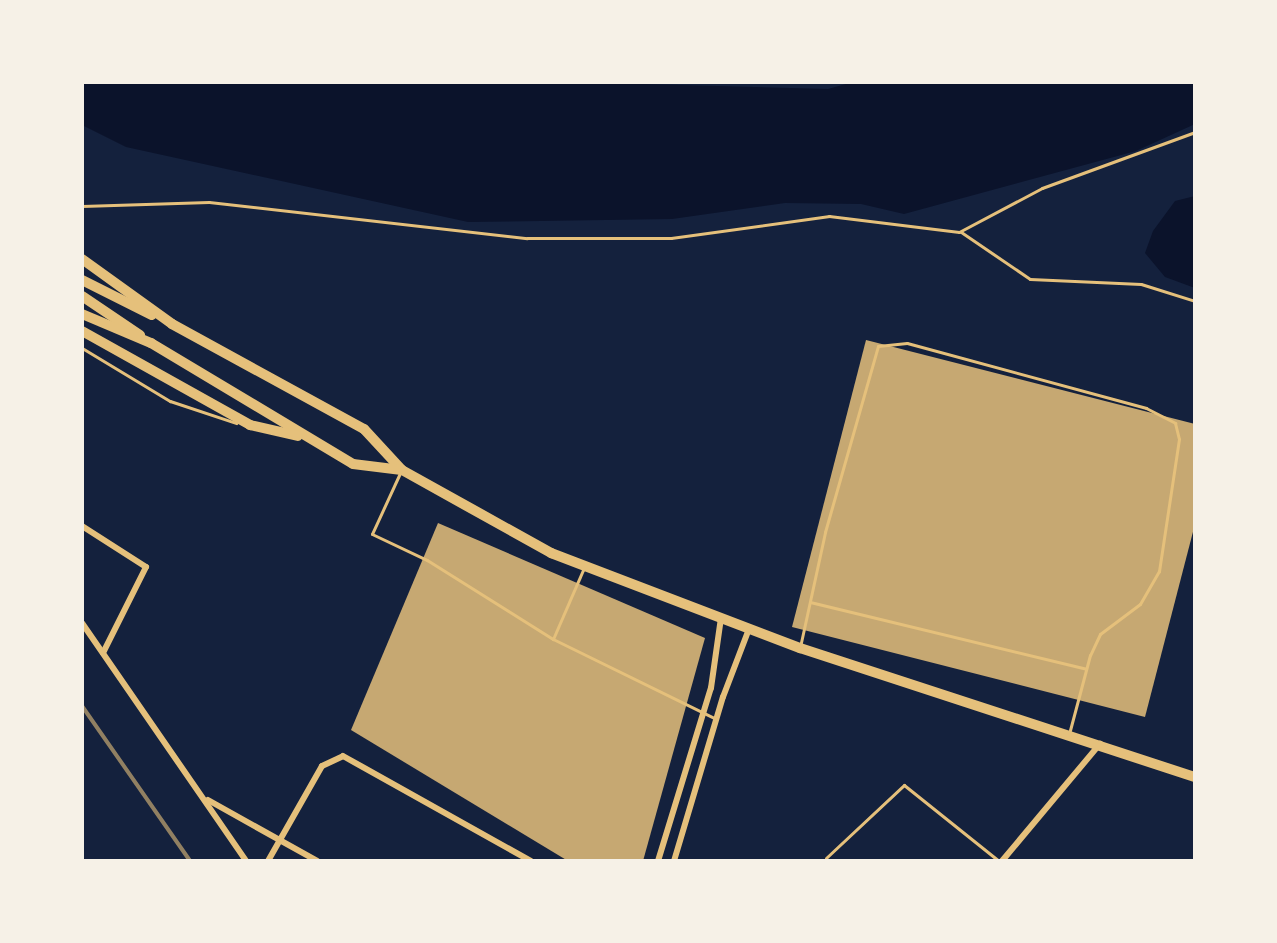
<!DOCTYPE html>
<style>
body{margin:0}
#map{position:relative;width:1277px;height:943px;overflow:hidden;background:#14213d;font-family:"PT Sans",sans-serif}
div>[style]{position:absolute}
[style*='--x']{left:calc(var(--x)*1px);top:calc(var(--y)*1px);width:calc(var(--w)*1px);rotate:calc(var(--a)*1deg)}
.water>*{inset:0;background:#0b132b}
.building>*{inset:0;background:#c6a872}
.service>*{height:3px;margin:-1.5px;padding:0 1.5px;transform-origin:1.5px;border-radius:1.5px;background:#e5c07b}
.minor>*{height:6px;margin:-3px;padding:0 3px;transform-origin:3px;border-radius:3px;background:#e5c07b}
.primary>*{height:10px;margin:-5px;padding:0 5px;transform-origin:5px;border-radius:5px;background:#e5c07b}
.rail>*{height:4px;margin:-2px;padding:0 2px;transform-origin:2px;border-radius:2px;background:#918062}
span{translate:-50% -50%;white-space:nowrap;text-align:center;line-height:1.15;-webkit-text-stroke:7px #f6f1e7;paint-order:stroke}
.frame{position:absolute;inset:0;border:84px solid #f6f1e7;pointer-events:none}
</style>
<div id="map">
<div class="water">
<div style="clip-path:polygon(82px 82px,567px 82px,828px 89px,853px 82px,1195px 82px,1195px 124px,1136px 151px,904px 214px,861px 204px,785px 203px,672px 219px,468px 222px,126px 147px,82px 125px)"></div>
<div style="clip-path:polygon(1195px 196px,1195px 288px,1165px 277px,1145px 253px,1153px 231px,1175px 201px)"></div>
</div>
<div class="building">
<div style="clip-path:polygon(866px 340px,1195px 424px,1195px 524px,1145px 717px,792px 627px)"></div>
<div style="clip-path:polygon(438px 523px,705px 638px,643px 861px,568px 861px,351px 730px)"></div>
</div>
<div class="service">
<div style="--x:82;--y:206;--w:127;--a:-1.8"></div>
<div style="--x:209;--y:202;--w:320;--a:6.5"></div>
<div style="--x:527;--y:238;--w:144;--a:0"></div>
<div style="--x:671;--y:238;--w:160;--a:-7.9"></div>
<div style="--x:829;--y:216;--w:131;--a:7"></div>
<div style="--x:959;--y:232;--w:94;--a:-27.9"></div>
<div style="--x:1042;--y:188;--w:163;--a:-20.1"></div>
<div style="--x:961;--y:232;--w:83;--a:34.3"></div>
<div style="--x:1030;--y:279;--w:111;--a:2.6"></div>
<div style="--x:1141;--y:284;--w:57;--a:17.5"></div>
<div style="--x:82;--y:348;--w:103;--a:31.1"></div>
<div style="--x:170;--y:401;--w:70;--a:18.4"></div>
<div style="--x:400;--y:473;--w:67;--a:114.7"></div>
<div style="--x:372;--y:534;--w:61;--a:25.3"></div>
<div style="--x:427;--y:560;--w:149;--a:32.1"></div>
<div style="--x:553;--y:639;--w:182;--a:26.1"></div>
<div style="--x:810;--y:602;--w:284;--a:13.6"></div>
<div style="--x:553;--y:639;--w:75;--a:-66.5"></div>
<div style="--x:800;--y:647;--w:118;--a:-77.7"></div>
<div style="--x:825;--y:532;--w:193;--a:-74.1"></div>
<div style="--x:878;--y:346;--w:29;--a:-6"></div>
<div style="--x:907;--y:343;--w:248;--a:15.2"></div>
<div style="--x:1146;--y:408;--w:33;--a:27"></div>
<div style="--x:1175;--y:423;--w:16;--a:76"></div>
<div style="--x:1179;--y:439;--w:134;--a:98.6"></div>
<div style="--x:1159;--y:571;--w:38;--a:120"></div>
<div style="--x:1140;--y:604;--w:50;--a:143.1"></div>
<div style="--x:1100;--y:634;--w:23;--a:115"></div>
<div style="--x:1090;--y:655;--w:82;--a:104.9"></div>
<div style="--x:826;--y:858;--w:107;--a:-43.1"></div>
<div style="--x:904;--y:785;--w:122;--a:38.7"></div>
</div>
<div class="minor">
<div style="--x:82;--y:526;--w:76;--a:32.6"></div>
<div style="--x:146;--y:567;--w:96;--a:116.6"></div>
<div style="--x:82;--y:623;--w:289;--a:55.4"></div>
<div style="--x:208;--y:800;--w:125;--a:29.2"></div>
<div style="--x:268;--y:861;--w:109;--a:-60.4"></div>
<div style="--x:322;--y:766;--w:23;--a:-25"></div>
<div style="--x:343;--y:756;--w:215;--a:29.2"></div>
<div style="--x:658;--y:861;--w:181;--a:-73"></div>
<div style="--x:711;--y:688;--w:71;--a:-81.9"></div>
<div style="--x:674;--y:861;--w:171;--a:-73.4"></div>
<div style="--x:723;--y:697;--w:73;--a:-69.1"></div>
<div style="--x:1002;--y:861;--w:153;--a:-50.1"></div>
</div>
<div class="primary">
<div style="--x:82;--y:259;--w:111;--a:35.8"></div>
<div style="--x:172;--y:324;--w:219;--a:28.7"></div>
<div style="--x:364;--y:429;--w:56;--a:47.2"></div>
<div style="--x:402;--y:470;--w:171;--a:29.1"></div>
<div style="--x:551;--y:553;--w:267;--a:20.9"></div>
<div style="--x:800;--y:648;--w:416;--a:18.1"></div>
<div style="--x:82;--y:280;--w:78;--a:26.6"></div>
<div style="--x:82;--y:296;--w:70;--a:33.9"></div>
<div style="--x:82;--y:314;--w:75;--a:22.8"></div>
<div style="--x:151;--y:343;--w:235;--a:30.9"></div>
<div style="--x:353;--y:464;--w:49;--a:7"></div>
<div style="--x:82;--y:331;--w:193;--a:29.2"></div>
<div style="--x:250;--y:425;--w:49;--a:12.9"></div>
</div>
<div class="rail">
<div style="--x:82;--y:706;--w:189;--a:55.1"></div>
</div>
<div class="frame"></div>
</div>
